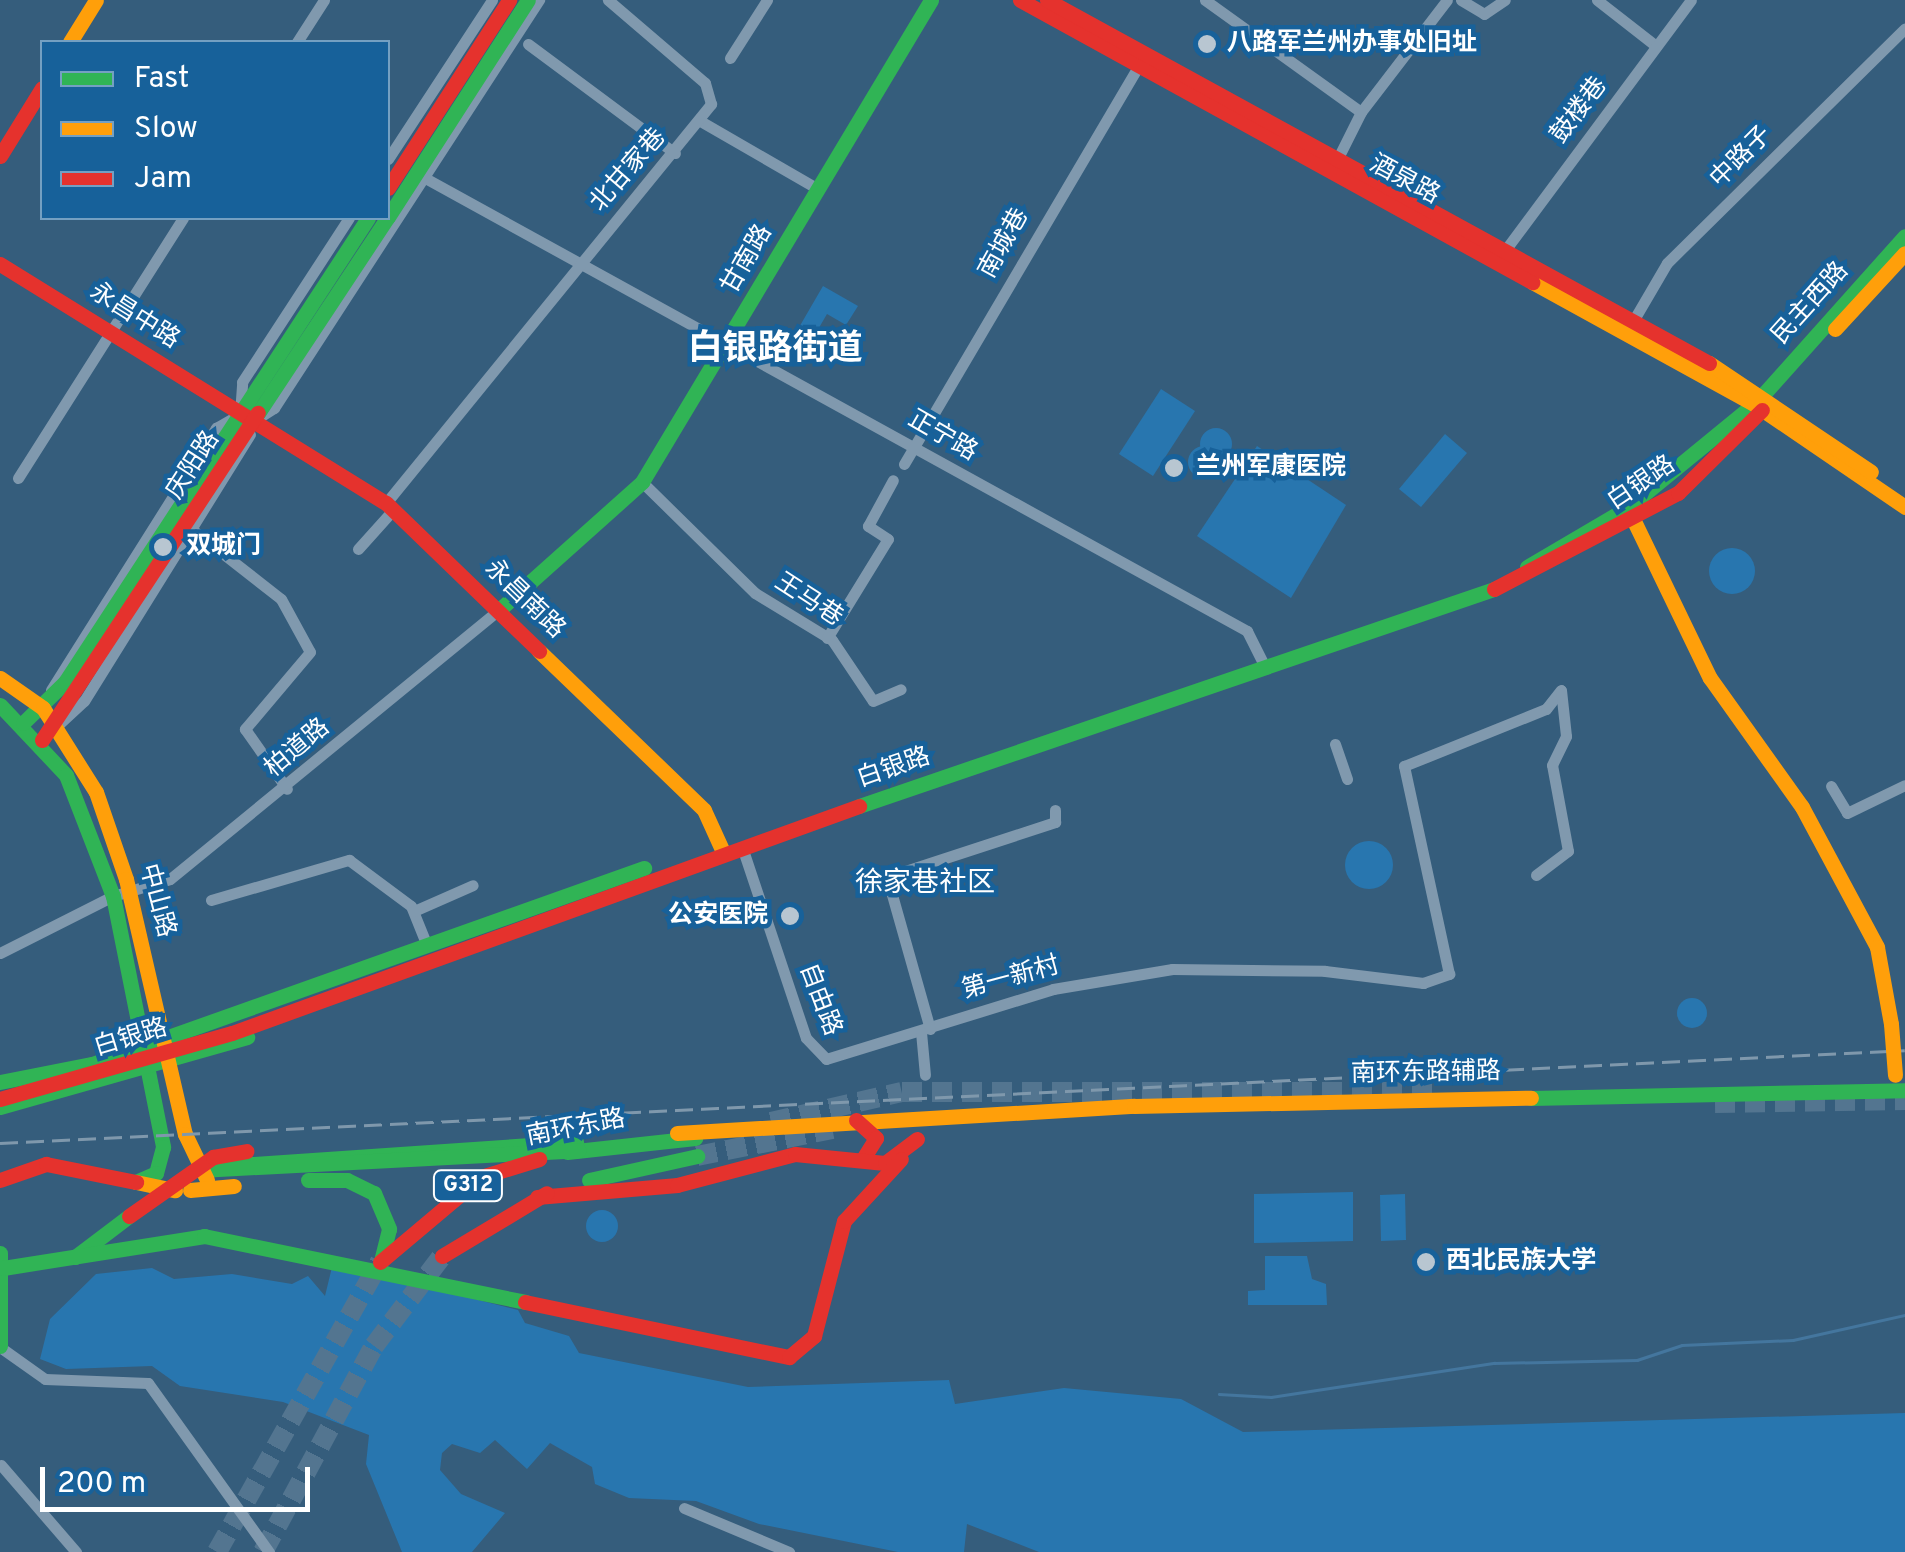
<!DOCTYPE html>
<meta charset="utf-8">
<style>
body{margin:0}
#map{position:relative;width:1905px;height:1552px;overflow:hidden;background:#355d7c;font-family:Overpass,"Noto Sans SC",sans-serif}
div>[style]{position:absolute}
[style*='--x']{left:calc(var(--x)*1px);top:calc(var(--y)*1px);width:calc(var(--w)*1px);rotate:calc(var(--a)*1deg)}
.green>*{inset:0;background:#2876af}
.round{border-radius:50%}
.stream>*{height:2.5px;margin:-1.25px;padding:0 1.25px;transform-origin:1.25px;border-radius:1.25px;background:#44769e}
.highway-tunnel>*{height:20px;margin-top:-10px;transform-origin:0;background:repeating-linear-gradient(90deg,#537590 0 20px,transparent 0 30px)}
.street>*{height:11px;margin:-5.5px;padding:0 5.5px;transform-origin:5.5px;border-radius:5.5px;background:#8099ae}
.fast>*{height:15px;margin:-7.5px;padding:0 7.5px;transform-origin:7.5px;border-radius:7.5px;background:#30b455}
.slow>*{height:15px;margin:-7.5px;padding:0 7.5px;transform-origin:7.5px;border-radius:7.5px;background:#ff9f0a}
.jam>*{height:15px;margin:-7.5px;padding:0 7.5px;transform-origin:7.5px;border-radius:7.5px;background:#e5322d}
.rail>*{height:2.5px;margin-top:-1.25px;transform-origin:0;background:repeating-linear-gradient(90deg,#7f98ac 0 18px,transparent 0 26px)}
.slow-bridge>*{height:15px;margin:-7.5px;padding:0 7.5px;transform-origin:7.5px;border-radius:7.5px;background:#ff9f0a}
.jam-bridge>*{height:15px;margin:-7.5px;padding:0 7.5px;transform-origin:7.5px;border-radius:7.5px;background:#e5322d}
.dots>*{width:28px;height:28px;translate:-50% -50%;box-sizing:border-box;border:5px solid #17619a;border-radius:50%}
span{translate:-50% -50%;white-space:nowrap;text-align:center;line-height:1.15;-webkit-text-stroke:9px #17619a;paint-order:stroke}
.shield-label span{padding:2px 8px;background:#17619a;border:2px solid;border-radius:8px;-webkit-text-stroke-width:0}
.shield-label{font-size:22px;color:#fff;font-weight:700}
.poi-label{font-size:25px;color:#fff;font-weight:700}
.left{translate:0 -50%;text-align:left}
.right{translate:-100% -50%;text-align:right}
.street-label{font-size:25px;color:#fff}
.neighbourhood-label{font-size:28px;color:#fff}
.district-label{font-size:35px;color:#fff;font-weight:700}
.legend{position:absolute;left:40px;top:40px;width:350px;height:180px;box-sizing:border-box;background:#17619a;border:2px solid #74a0c2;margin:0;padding:12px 18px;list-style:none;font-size:30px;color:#fff}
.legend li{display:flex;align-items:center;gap:20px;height:50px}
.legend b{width:50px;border:2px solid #74a0c2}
.scale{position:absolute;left:40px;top:1467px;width:270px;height:45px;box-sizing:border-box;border:5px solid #fff;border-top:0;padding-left:12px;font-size:30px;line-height:35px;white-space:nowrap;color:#fff;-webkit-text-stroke:8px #17619a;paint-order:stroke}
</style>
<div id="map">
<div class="green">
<div style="clip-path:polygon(823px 286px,858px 306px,846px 325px,827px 314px,809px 345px,794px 336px)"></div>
<div style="clip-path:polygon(1161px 389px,1195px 411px,1153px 476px,1119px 454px)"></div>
<div class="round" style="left:1200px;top:428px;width:32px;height:32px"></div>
<div style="clip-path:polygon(1445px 434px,1467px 453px,1421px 507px,1399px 489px)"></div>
<div class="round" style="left:1188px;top:446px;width:32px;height:32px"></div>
<div style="clip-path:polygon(1257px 446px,1346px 505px,1291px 598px,1197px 536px)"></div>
<div class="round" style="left:1709px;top:548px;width:46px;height:46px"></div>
<div class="round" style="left:1345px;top:841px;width:48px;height:48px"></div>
<div class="round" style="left:1677px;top:998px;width:30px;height:30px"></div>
<div style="clip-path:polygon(1353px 1192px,1353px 1241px,1254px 1243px,1254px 1194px)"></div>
<div style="clip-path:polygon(1405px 1194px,1406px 1240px,1381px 1241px,1380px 1195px)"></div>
<div class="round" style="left:586px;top:1210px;width:32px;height:32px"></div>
<div style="clip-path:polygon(1265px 1256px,1307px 1256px,1312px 1279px,1326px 1284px,1327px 1305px,1248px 1305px,1248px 1291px,1265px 1290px)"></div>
<div style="clip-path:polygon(333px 1263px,518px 1310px,525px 1323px,569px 1336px,579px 1353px,748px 1387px,949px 1380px,955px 1404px,1064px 1388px,1181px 1399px,1243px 1432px,1905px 1413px,1905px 1552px,1039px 1552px,967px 1524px,964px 1552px,898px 1552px,759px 1524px,696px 1501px,629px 1498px,595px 1484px,592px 1467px,550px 1443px,527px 1469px,495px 1440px,480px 1453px,452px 1444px,442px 1453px,440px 1470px,461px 1494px,505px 1513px,472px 1552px,402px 1552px,366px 1464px,369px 1435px,283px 1402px,180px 1386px,152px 1366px,66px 1369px,40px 1359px,50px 1319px,96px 1274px,152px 1268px,174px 1279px,232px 1274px,292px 1284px,308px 1276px,325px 1296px)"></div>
</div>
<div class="stream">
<div style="--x:1219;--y:1394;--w:52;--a:3.3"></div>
<div style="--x:1271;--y:1397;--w:226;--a:-8.7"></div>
<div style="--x:1494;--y:1363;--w:143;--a:-1.2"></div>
<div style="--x:1637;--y:1360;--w:47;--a:-18.4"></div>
<div style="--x:1682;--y:1345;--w:111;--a:-2.6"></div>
<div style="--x:1793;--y:1340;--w:115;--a:-12.6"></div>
</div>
<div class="highway-tunnel">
<div style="--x:1715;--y:1103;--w:190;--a:-0.9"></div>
<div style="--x:771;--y:1122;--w:134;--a:-12.9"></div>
<div style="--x:902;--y:1092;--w:531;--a:0"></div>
<div style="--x:697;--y:1156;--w:138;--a:-11.3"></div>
<div style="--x:217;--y:1552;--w:333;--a:-60.7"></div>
<div style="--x:263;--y:1552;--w:234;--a:-61.7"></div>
<div style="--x:374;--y:1346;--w:113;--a:-52.9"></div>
</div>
<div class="street">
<div style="--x:1205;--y:0;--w:192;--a:35.7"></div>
<div style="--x:1361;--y:112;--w:51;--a:116.6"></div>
<div style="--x:1461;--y:0;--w:27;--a:31"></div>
<div style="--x:1484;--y:14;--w:25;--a:-34"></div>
<div style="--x:1597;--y:0;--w:75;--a:37.9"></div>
<div style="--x:297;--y:42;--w:50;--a:-57.3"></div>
<div style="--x:528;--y:44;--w:183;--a:36.6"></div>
<div style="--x:730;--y:58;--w:69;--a:-57.5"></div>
<div style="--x:1361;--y:112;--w:141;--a:-52.5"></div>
<div style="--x:702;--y:122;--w:134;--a:30"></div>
<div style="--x:388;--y:159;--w:190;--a:-56.8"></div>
<div style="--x:416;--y:173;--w:949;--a:28.86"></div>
<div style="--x:1247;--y:631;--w:42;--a:63.4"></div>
<div style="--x:1506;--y:249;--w:310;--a:-53.4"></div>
<div style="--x:1629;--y:328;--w:75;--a:-59.7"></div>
<div style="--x:1667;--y:263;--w:334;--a:-44.6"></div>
<div style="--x:258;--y:418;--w:19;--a:-32"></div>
<div style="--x:274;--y:408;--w:487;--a:-57"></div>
<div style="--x:904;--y:464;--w:464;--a:-59.5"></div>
<div style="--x:18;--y:478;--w:308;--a:-57.6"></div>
<div style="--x:642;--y:482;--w:158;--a:44.5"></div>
<div style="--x:755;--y:593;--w:90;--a:31.4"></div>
<div style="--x:832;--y:640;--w:73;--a:56.1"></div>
<div style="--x:873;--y:701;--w:30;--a:-23"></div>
<div style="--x:386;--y:503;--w:515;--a:-50.84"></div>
<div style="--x:711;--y:104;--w:22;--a:-106"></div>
<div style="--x:705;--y:83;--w:128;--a:-139.4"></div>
<div style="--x:194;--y:531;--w:110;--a:38"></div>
<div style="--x:281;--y:599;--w:60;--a:61.3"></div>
<div style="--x:310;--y:652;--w:101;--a:130.2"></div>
<div style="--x:245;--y:729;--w:73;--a:55"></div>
<div style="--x:358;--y:549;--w:52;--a:-48.1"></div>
<div style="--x:827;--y:638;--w:116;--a:-58.4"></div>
<div style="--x:888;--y:539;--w:24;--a:-147"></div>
<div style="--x:868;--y:526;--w:52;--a:-61.5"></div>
<div style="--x:51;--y:690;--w:310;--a:-57.8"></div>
<div style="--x:216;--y:428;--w:28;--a:-30"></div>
<div style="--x:240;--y:414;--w:32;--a:-86"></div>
<div style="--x:242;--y:382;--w:196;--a:-56.9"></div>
<div style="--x:58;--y:725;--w:35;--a:-43"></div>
<div style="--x:84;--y:701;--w:314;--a:-58.1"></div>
<div style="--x:1335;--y:744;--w:37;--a:71"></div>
<div style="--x:1831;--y:786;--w:31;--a:59"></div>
<div style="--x:1847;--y:813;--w:64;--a:-25.8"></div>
<div style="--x:742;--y:847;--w:201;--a:71.5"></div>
<div style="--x:806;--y:1038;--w:29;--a:46"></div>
<div style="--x:826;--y:1059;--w:238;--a:-17.1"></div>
<div style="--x:1053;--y:989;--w:121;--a:-9.5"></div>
<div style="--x:1172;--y:969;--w:153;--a:0.7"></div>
<div style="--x:1325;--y:971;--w:99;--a:7"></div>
<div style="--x:1423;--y:983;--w:28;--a:-19"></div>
<div style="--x:1449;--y:974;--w:213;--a:-102.2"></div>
<div style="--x:1404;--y:766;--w:153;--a:-21.9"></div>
<div style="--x:1546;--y:709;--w:24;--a:-52"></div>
<div style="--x:1536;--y:875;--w:40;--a:-37"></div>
<div style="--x:1568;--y:851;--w:87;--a:-100.5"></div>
<div style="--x:1552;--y:765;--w:32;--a:-64"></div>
<div style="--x:1566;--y:736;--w:46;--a:-96.2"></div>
<div style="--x:211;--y:900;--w:144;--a:-16.2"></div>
<div style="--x:349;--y:860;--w:77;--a:36.6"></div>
<div style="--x:411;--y:906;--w:40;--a:68"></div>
<div style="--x:414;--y:911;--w:64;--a:-23.8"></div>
<div style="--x:0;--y:953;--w:127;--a:-26.8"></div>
<div style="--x:113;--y:896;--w:59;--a:-16.6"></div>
<div style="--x:170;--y:879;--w:425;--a:-39.3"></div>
<div style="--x:930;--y:1029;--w:158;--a:-105.8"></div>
<div style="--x:887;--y:877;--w:177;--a:-18.1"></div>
<div style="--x:1055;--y:822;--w:12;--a:-90"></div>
<div style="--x:921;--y:1032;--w:43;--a:84.7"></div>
<div style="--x:0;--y:1347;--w:55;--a:35.4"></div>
<div style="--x:45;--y:1379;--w:103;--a:2.2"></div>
<div style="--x:148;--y:1383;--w:208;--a:54.4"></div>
<div style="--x:1;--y:1465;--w:115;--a:49.2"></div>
<div style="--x:684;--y:1508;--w:114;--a:22.7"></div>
</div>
<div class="fast">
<div style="--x:388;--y:217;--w:258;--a:-57.2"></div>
<div style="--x:1760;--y:398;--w:217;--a:-48.2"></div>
<div style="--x:258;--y:413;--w:234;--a:-56.5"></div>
<div style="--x:1527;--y:567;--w:116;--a:-30.5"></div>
<div style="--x:1627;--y:508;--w:164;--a:-39.3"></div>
<div style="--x:499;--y:610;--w:192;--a:-41.8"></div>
<div style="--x:642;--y:482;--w:562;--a:-59.05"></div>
<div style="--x:0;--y:705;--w:96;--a:46.7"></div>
<div style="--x:66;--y:775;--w:130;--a:68.8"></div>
<div style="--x:113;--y:896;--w:256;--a:78.7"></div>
<div style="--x:163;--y:1147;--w:27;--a:105"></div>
<div style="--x:156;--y:1173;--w:22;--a:156"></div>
<div style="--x:23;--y:723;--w:59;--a:-44.3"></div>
<div style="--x:65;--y:682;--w:554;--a:-56.85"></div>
<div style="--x:859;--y:806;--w:671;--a:-18.87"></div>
<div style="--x:0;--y:1082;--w:94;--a:-11.1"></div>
<div style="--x:92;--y:1064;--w:586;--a:-19.55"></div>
<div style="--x:1531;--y:1098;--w:374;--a:-1.2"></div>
<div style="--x:0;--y:1107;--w:257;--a:-15.8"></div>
<div style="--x:567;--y:1152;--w:129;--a:-6.2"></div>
<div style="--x:208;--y:1167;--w:369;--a:-3.9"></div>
<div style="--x:200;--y:1170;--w:379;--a:-3"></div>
<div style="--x:308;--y:1180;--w:39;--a:0"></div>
<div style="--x:347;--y:1180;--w:30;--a:26"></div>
<div style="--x:374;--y:1193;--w:39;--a:67"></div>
<div style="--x:389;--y:1229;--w:32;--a:104"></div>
<div style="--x:589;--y:1180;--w:111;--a:-12.5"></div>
<div style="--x:0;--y:1253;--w:93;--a:90"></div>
<div style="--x:75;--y:1257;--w:68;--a:-37.2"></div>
<div style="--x:3;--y:1268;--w:204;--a:-9"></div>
<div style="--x:204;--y:1236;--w:328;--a:11.6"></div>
</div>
<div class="slow">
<div style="--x:70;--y:42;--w:49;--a:-58.2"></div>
<div style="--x:1532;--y:282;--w:253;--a:28.8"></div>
<div style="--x:1754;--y:404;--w:183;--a:34.3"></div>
<div style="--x:1835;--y:329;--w:103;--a:-47.4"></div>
<div style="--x:1709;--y:363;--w:195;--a:33.9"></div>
<div style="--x:1634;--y:521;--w:174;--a:64.2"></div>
<div style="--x:1710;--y:678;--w:158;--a:54.5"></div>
<div style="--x:1802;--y:807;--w:159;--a:61.8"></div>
<div style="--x:1877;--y:947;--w:78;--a:79.7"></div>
<div style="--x:539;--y:651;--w:229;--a:43.9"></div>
<div style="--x:704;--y:810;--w:48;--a:65.6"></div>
<div style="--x:0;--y:678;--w:52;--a:34.9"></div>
<div style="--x:43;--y:708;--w:99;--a:57.8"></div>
<div style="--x:96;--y:792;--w:92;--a:71"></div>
<div style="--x:126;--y:879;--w:262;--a:77"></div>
<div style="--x:185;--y:1134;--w:51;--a:64.4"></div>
<div style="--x:677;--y:1133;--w:458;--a:-3.4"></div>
<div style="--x:1134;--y:1106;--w:397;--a:-1.2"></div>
<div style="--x:136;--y:1182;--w:40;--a:12"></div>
<div style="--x:190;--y:1190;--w:44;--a:-5.2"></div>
</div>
<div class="jam">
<div style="--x:1020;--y:0;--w:585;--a:28.85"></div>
<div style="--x:1047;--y:0;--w:755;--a:28.74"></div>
<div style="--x:0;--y:156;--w:80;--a:-58.3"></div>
<div style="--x:388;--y:188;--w:224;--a:-57.2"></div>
<div style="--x:0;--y:264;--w:454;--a:31.8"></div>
<div style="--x:386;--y:503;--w:213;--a:44"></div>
<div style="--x:1494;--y:589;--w:208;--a:-27.6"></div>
<div style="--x:1678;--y:493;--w:118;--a:-44.7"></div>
<div style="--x:42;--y:740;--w:392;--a:-56.6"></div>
<div style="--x:232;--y:1033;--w:667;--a:-19.9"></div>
<div style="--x:856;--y:1120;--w:27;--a:42"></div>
<div style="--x:876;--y:1138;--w:26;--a:122"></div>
<div style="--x:0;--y:1180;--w:49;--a:-19.2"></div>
<div style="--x:46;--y:1164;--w:92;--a:11.3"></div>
<div style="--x:537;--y:1197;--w:141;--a:-4.9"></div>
<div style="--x:677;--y:1185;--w:122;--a:-14.7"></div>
<div style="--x:795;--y:1154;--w:90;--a:5.7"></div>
<div style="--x:885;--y:1163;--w:40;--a:-37"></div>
<div style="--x:442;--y:1256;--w:122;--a:-31"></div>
<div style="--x:380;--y:1262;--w:132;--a:-40.1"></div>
<div style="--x:481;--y:1177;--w:61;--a:-17.2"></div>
<div style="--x:525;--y:1302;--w:270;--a:11.8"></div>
<div style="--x:789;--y:1357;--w:33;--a:-40"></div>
<div style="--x:814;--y:1336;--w:119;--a:-75.4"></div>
<div style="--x:844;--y:1221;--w:84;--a:-47.4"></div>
</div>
<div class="rail">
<div style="--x:0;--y:1143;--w:1907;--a:-2.79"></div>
</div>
<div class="slow-bridge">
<div style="--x:1891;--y:1024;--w:51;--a:85.5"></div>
</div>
<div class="jam-bridge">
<div style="--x:0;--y:1099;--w:241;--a:-15.9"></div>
<div style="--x:129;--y:1216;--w:103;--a:-35.1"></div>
<div style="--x:213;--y:1157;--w:34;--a:-10"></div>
</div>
<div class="dots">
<div style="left:1207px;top:44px;background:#b8c6d1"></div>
<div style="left:1174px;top:468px;background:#b8c6d1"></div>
<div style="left:163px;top:547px;background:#b8c6d1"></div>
<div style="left:790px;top:916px;background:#b8c6d1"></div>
<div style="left:1426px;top:1262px;background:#b8c6d1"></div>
</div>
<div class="shield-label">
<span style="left:468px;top:1186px">G312</span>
</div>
<div class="poi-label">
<span class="left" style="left:1227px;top:44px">八路军兰州办事处旧址</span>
<span class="left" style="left:1196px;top:468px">兰州军康医院</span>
<span class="left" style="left:186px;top:547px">双城门</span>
<span class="right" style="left:768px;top:916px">公安医院</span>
<span class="left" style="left:1446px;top:1262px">西北民族大学</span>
</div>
<div class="street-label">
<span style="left:1580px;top:111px;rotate:-53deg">鼓楼巷</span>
<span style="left:1742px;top:158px;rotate:-45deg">中路子</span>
<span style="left:629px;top:171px;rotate:-49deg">北甘家巷</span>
<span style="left:1404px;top:181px;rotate:28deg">酒泉路</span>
<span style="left:1005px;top:244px;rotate:-61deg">南城巷</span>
<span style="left:748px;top:260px;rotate:-60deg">甘南路</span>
<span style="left:1811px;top:304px;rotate:-48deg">民主西路</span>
<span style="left:134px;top:317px;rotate:32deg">永昌中路</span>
<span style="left:942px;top:437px;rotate:30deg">正宁路</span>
<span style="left:194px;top:466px;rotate:-57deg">庆阳路</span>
<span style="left:1642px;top:484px;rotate:-34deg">白银路</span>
<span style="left:524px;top:600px;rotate:44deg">永昌南路</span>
<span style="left:808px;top:601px;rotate:33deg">王马巷</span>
<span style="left:298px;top:749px;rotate:-40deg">柏道路</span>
<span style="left:894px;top:769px;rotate:-19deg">白银路</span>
<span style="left:156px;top:901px;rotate:75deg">中山路</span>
<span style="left:1011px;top:979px;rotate:-15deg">第一新村</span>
<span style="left:819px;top:1000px;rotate:69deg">自由路</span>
<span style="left:131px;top:1039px;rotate:-17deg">白银路</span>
<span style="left:1426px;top:1074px;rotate:-1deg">南环东路辅路</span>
<span style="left:576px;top:1129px;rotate:-11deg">南环东路</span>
</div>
<div class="neighbourhood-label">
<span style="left:925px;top:884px">徐家巷社区</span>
</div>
<div class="district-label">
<span style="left:775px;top:350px">白银路街道</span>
</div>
<ul class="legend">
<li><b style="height:12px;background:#30b455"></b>Fast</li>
<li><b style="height:12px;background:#ff9f0a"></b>Slow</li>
<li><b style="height:12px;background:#e5322d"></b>Jam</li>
</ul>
<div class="scale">200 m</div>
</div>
